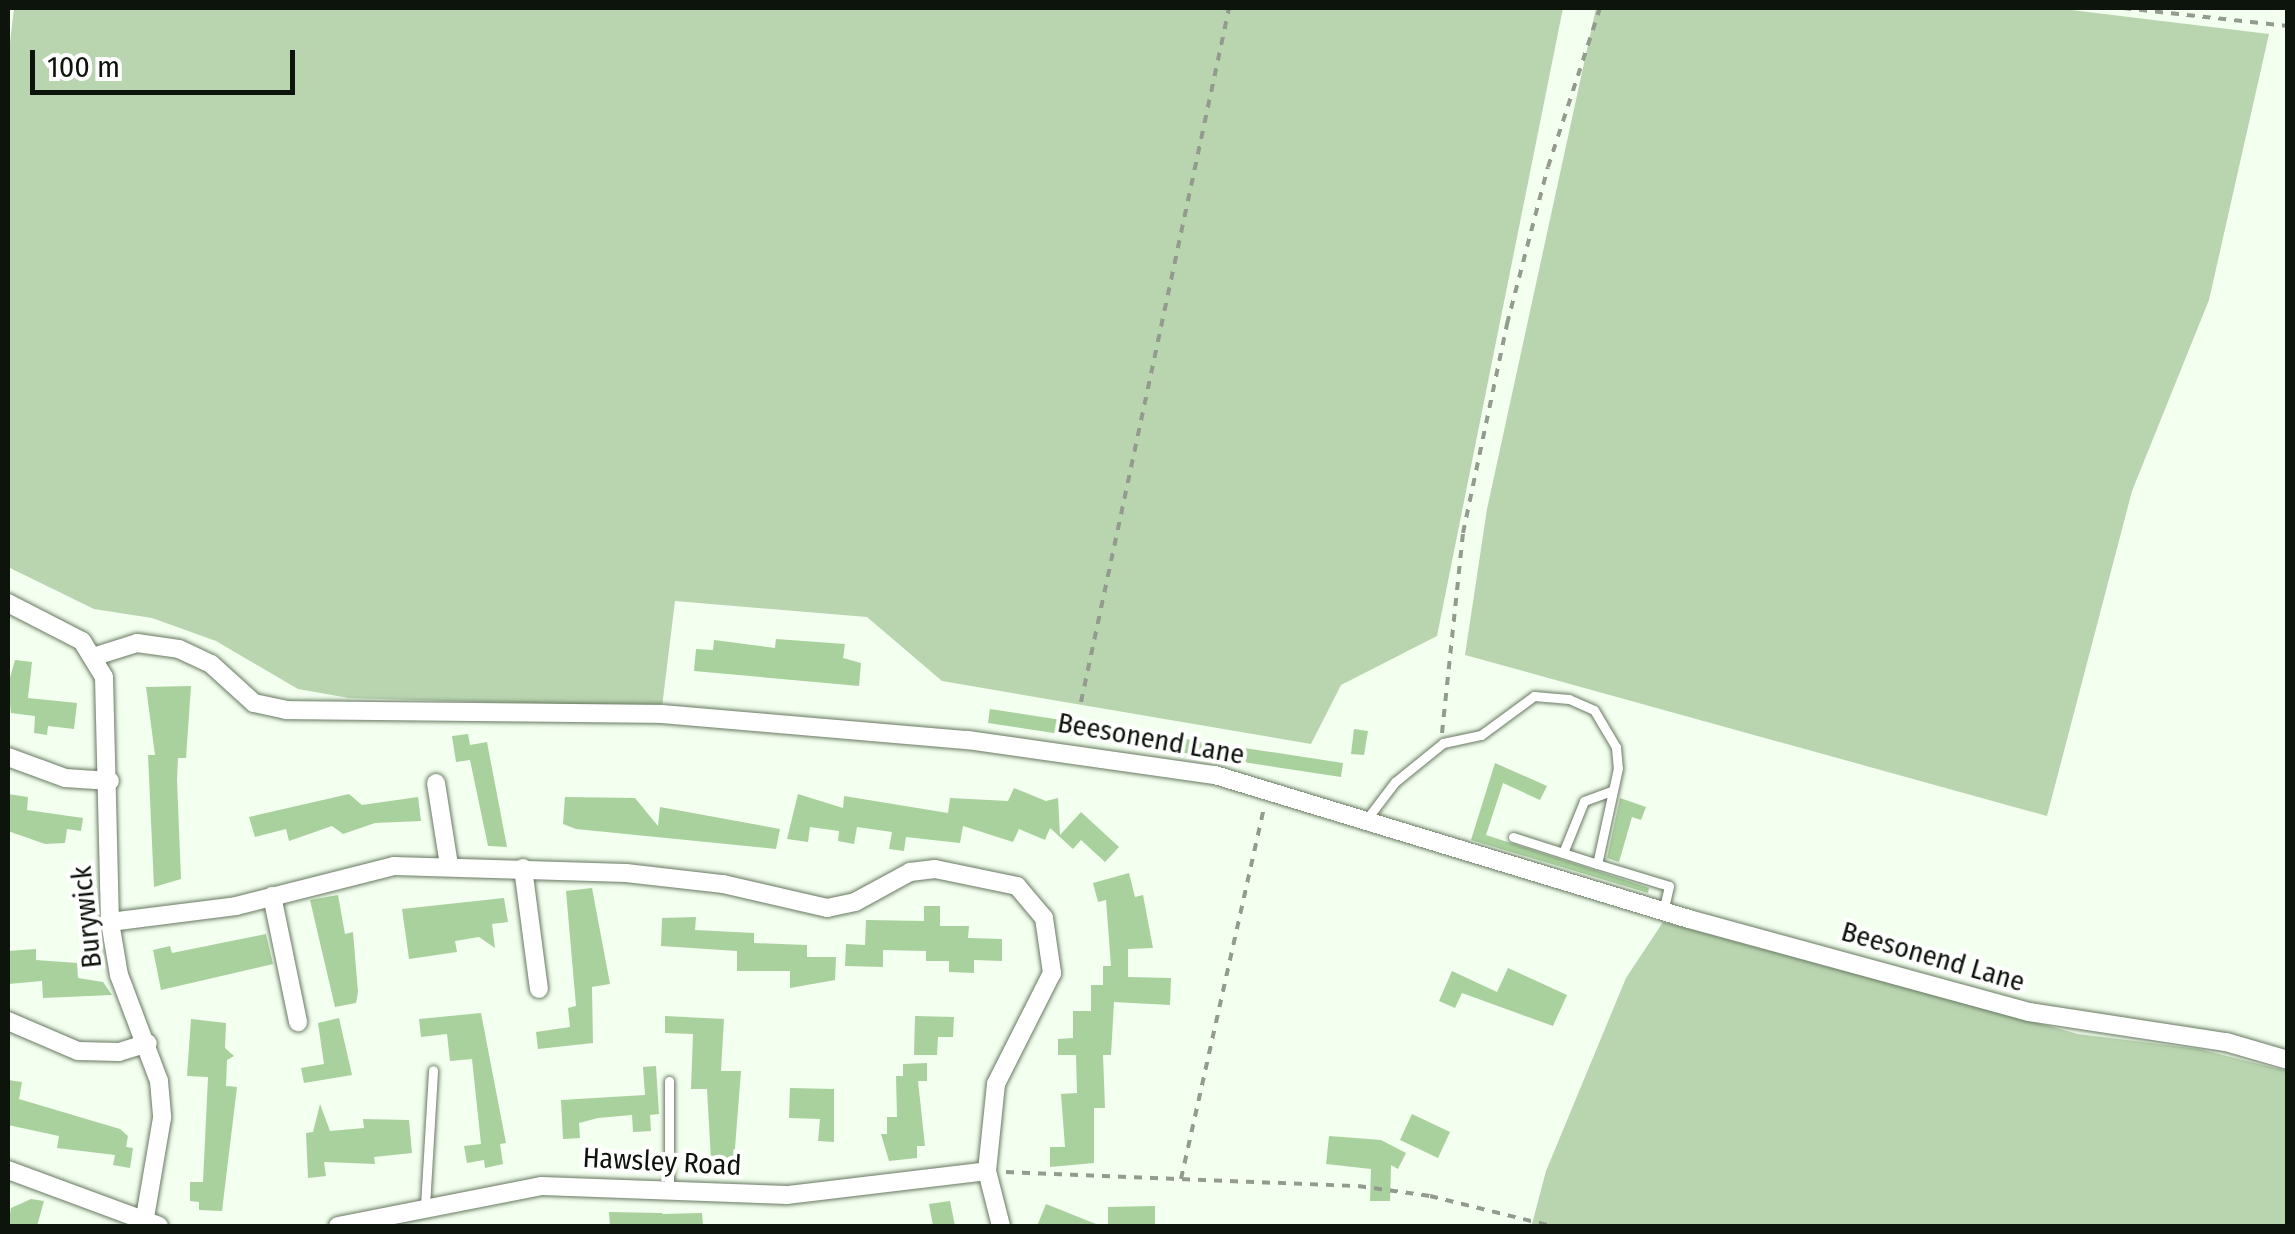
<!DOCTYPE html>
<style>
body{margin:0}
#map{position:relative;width:2295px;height:1234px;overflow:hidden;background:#f3ffef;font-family:"Fira Sans Condensed",sans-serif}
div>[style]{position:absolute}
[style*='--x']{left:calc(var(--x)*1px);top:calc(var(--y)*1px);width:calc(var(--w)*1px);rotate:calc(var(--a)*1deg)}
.green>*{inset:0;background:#b9d5b0}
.building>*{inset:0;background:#a9d19d}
.path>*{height:4px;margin-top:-2px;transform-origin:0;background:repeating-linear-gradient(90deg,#929b8e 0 8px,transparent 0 16px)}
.roads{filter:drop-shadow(0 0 2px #677961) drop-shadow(0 0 2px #677961)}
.lane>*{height:9px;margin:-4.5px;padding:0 4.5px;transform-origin:4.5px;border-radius:4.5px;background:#fff}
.street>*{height:18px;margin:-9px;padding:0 9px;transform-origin:9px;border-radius:9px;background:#fff}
span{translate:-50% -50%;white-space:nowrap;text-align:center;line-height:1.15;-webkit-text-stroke:8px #fff;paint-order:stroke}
.street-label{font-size:28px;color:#0d140b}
.frame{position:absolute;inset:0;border:10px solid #0d140b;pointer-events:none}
.scale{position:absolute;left:30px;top:50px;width:265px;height:45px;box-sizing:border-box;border:5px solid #0d140b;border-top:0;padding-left:12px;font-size:30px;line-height:35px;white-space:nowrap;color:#0d140b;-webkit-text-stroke:8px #fff;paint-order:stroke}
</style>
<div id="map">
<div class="green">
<div style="clip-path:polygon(14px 8px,1563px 8px,1437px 636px,1341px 685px,1311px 744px,942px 681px,867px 617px,675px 601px,662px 707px,349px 698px,298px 689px,216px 641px,152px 618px,94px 609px,8px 567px,8px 60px)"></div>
<div style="clip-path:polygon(1596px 8px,2055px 8px,2269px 34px,2209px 300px,2132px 491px,2047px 816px,1465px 655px,1487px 509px)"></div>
<div style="clip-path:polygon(1663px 922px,2078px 1034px,2199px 1049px,2287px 1071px,2287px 1226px,1532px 1224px,1546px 1171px,1626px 978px)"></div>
</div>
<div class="building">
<div style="clip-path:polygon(776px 639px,845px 644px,843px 658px,861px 663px,859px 686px,694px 671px,696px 649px,713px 650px,714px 640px,775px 648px)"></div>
<div style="clip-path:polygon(15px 660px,32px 662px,28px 698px,77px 703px,74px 729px,48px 726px,47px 735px,34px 733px,35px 716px,11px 713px,8px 685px)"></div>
<div style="clip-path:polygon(191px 686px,186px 758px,178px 758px,177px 780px,181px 879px,154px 887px,148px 755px,155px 755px,146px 687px)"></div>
<div style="clip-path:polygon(990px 709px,1343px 763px,1341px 777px,988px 723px)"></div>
<div style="clip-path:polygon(1354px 729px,1368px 731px,1364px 755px,1351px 754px)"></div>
<div style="clip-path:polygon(468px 734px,470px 745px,487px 742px,507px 847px,488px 846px,470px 760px,456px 762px,452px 736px)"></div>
<div style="clip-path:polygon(1495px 763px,1547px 786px,1540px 800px,1503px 783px,1486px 835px,1649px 888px,1648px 893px,1471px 840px)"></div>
<div style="clip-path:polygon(1014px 788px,1046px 801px,1058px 798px,1060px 835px,1081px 812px,1119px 847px,1105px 862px,1081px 840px,1073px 849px,1050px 828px,1045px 840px,1019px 829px,1013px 842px,963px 826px,960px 843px,906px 837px,904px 851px,889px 849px,892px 832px,857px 827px,854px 844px,838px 841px,839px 831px,810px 827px,808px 842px,787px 839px,798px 794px,843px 808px,844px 796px,948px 813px,950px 798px,1008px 801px)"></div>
<div style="clip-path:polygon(8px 794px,28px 797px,27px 810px,83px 818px,81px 831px,67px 829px,65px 843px,45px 844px,8px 831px)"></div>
<div style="clip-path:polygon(349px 794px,362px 805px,418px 797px,421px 821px,375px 823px,343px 834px,332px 826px,289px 841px,286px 829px,255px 837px,249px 817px)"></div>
<div style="clip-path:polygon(565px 797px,635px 798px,658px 826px,660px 807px,780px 829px,776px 849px,576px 829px,563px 824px)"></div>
<div style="clip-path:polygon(1620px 798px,1646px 807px,1641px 820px,1632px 817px,1619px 862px,1607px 858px)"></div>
<div style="clip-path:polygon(1129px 873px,1135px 897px,1143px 895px,1153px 948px,1128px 949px,1128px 977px,1171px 978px,1170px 1005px,1114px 1002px,1111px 1055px,1103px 1055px,1105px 1108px,1094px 1108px,1094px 1163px,1050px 1167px,1050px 1147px,1065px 1147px,1061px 1094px,1077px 1093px,1076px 1055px,1058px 1055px,1058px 1039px,1073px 1038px,1073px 1011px,1091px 1011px,1091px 985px,1103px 985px,1103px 966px,1111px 966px,1106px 900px,1098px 902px,1093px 883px)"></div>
<div style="clip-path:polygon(592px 888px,610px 984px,592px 987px,593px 1043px,538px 1049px,536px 1032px,570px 1027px,568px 1008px,576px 1006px,566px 891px)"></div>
<div style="clip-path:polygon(338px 895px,345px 934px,353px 932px,358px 992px,356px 1003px,335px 1007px,310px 900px)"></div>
<div style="clip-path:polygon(504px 898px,508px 922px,492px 924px,495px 948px,479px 937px,455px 941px,457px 952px,409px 959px,402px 909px)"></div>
<div style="clip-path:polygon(924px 906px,940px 906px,940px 926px,969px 926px,968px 938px,1002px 939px,1002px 961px,974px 960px,974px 973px,949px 972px,949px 961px,926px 961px,926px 951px,883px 950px,883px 967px,845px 966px,846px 944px,865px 945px,866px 920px,924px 921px)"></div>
<div style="clip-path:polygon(696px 917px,695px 930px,754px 933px,754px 943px,807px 945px,807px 957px,836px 957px,835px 980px,790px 988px,790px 971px,737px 971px,737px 951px,661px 946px,662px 918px)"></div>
<div style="clip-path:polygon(266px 934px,273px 964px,161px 990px,153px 950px,170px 946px,172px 953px)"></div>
<div style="clip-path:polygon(36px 949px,36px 960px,77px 963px,78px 978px,103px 982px,112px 995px,43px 998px,42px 981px,8px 984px,8px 951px)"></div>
<div style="clip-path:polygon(1508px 968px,1567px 995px,1553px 1026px,1462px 993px,1455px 1008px,1439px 1001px,1452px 971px,1497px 992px)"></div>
<div style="clip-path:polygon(481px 1013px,506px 1143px,500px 1144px,503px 1164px,485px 1168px,484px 1160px,467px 1163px,464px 1146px,481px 1144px,472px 1059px,450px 1061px,447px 1034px,421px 1037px,419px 1019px)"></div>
<div style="clip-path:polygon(665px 1016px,724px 1019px,721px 1071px,741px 1071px,734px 1161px,711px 1160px,707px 1089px,691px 1089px,693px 1034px,665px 1033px)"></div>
<div style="clip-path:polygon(915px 1016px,954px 1017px,953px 1037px,938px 1037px,937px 1055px,914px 1055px)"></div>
<div style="clip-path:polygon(339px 1018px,352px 1075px,304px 1083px,301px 1068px,324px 1064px,318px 1023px)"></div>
<div style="clip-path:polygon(191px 1019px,226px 1023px,225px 1048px,234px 1056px,227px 1060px,226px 1086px,237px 1087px,222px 1211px,199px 1210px,199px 1202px,190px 1201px,190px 1182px,203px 1182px,208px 1077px,187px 1076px)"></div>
<div style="clip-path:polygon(927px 1063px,927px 1081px,918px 1081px,925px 1146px,917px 1146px,917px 1158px,889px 1161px,881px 1134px,887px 1134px,887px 1117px,897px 1117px,896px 1076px,903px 1076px,903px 1064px)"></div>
<div style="clip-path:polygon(656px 1066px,659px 1114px,650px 1115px,651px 1131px,633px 1132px,632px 1115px,598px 1118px,579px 1123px,580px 1138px,563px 1139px,561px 1100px,645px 1095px,643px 1067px)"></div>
<div style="clip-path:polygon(8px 1080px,22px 1082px,19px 1099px,120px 1129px,128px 1136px,126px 1147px,133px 1148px,130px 1168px,113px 1165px,115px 1155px,57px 1148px,59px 1136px,8px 1125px)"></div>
<div style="clip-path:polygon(790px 1088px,834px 1089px,834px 1142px,818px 1141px,820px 1119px,789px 1118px)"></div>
<div style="clip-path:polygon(320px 1104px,330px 1131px,364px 1128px,363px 1119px,409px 1120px,412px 1153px,374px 1157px,375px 1164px,324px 1162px,326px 1176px,308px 1178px,306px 1133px,313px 1132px)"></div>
<div style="clip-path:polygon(1412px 1114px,1450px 1132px,1438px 1158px,1400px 1140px)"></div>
<div style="clip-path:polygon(1329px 1136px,1381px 1140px,1406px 1153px,1398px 1169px,1391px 1165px,1390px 1201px,1370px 1201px,1371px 1169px,1326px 1164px)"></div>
<div style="clip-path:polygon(31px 1199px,44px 1201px,37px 1226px,8px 1226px,11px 1208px)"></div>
<div style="clip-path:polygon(950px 1201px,955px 1226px,933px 1226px,929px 1204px)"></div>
<div style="clip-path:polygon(1046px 1204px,1101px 1226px,1037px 1226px)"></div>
<div style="clip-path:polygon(1155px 1206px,1155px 1226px,1108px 1226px,1108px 1207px)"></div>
<div style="clip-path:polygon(609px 1212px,662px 1213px,662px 1226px,610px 1226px)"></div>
<div style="clip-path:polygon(702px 1213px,703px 1226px,662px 1226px,662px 1214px)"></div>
</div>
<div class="path">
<div style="--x:2123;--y:8;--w:166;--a:6.2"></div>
<div style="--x:1081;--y:702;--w:710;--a:-77.96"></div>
<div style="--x:1442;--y:733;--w:201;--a:-84"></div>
<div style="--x:1463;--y:533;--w:214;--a:-78.1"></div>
<div style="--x:1507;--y:324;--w:162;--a:-75.4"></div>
<div style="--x:1548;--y:167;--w:167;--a:-71.9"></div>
<div style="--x:1006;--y:1172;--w:352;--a:2.3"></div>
<div style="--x:1358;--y:1186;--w:73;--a:7.9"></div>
<div style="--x:1430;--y:1196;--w:125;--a:13.9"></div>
<div style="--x:1181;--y:1179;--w:381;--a:-77.4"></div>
</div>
<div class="roads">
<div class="lane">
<div style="--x:1366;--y:820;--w:48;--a:-52.7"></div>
<div style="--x:1395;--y:782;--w:62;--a:-39.1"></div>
<div style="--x:1443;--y:743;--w:39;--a:-12"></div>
<div style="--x:1481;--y:735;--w:66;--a:-36.3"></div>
<div style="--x:1534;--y:696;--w:35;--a:5"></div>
<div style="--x:1569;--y:699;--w:27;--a:24"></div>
<div style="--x:1594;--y:710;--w:43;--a:59.3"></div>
<div style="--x:1616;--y:747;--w:21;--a:85"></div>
<div style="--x:1618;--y:768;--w:98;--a:102.3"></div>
<div style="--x:1597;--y:864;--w:75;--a:17"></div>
<div style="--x:1669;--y:886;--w:26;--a:103"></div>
<div style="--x:1513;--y:837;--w:88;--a:17.8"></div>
<div style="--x:1563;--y:853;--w:56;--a:-68"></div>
<div style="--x:1584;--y:801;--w:29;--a:-20"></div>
<div style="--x:669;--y:1081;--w:105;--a:90"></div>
<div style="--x:425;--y:1206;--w:136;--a:-86.6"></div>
</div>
<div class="street">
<div style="--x:8;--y:603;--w:83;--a:27.2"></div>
<div style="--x:82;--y:641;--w:42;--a:58.6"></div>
<div style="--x:104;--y:677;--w:245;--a:88.6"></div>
<div style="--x:110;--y:922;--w:54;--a:80.4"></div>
<div style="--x:119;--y:975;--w:113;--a:69.3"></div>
<div style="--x:159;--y:1081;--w:37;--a:85"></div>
<div style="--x:162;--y:1118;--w:107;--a:99.7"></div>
<div style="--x:96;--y:656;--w:43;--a:-17.6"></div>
<div style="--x:137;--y:643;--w:42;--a:8.1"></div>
<div style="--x:179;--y:649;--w:35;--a:25"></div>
<div style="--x:211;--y:664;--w:58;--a:42.2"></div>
<div style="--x:254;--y:703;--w:33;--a:12"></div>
<div style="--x:286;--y:710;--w:376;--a:0.6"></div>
<div style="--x:662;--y:714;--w:307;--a:4.9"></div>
<div style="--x:968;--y:740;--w:249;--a:8.1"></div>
<div style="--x:1215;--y:775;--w:495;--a:16.9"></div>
<div style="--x:1689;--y:919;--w:352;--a:15.3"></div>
<div style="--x:2029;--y:1012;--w:199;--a:8.7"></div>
<div style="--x:2226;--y:1042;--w:65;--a:16.2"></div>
<div style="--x:8;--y:757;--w:61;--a:20.2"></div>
<div style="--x:65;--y:778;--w:45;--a:3.8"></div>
<div style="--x:436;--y:783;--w:83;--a:81"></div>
<div style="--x:523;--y:868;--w:122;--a:82.5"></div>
<div style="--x:272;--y:896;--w:129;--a:78.3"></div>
<div style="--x:110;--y:922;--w:127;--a:-7.2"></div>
<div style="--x:236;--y:906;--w:163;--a:-14.2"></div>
<div style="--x:394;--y:866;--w:232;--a:1.7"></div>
<div style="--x:626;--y:873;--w:98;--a:6.5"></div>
<div style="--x:723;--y:884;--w:107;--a:13"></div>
<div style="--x:827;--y:908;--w:29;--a:-12"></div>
<div style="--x:855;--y:902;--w:63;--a:-28.6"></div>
<div style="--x:910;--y:872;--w:25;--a:-7"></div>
<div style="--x:935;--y:869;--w:84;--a:11.7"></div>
<div style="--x:1017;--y:886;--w:42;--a:49.8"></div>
<div style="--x:1044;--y:918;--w:56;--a:81.7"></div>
<div style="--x:1052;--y:973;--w:124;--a:116.8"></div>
<div style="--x:996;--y:1084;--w:87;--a:95.9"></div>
<div style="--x:987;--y:1171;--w:57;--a:75.7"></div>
<div style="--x:8;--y:1021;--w:76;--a:23.2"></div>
<div style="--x:78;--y:1051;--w:41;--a:1.4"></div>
<div style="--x:119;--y:1052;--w:30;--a:-17"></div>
<div style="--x:8;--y:1170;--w:161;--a:20.3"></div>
<div style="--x:338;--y:1226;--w:208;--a:-11.1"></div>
<div style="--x:542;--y:1186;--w:245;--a:2.1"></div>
<div style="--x:787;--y:1195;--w:201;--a:-6.8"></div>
</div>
</div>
<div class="street-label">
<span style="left:1151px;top:739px;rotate:10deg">Beesonend Lane</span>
<span style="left:87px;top:917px;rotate:-96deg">Burywick</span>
<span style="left:1933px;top:957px;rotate:16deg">Beesonend Lane</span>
<span style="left:662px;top:1162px;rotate:3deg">Hawsley Road</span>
</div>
<div class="frame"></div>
<div class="scale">100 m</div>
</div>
